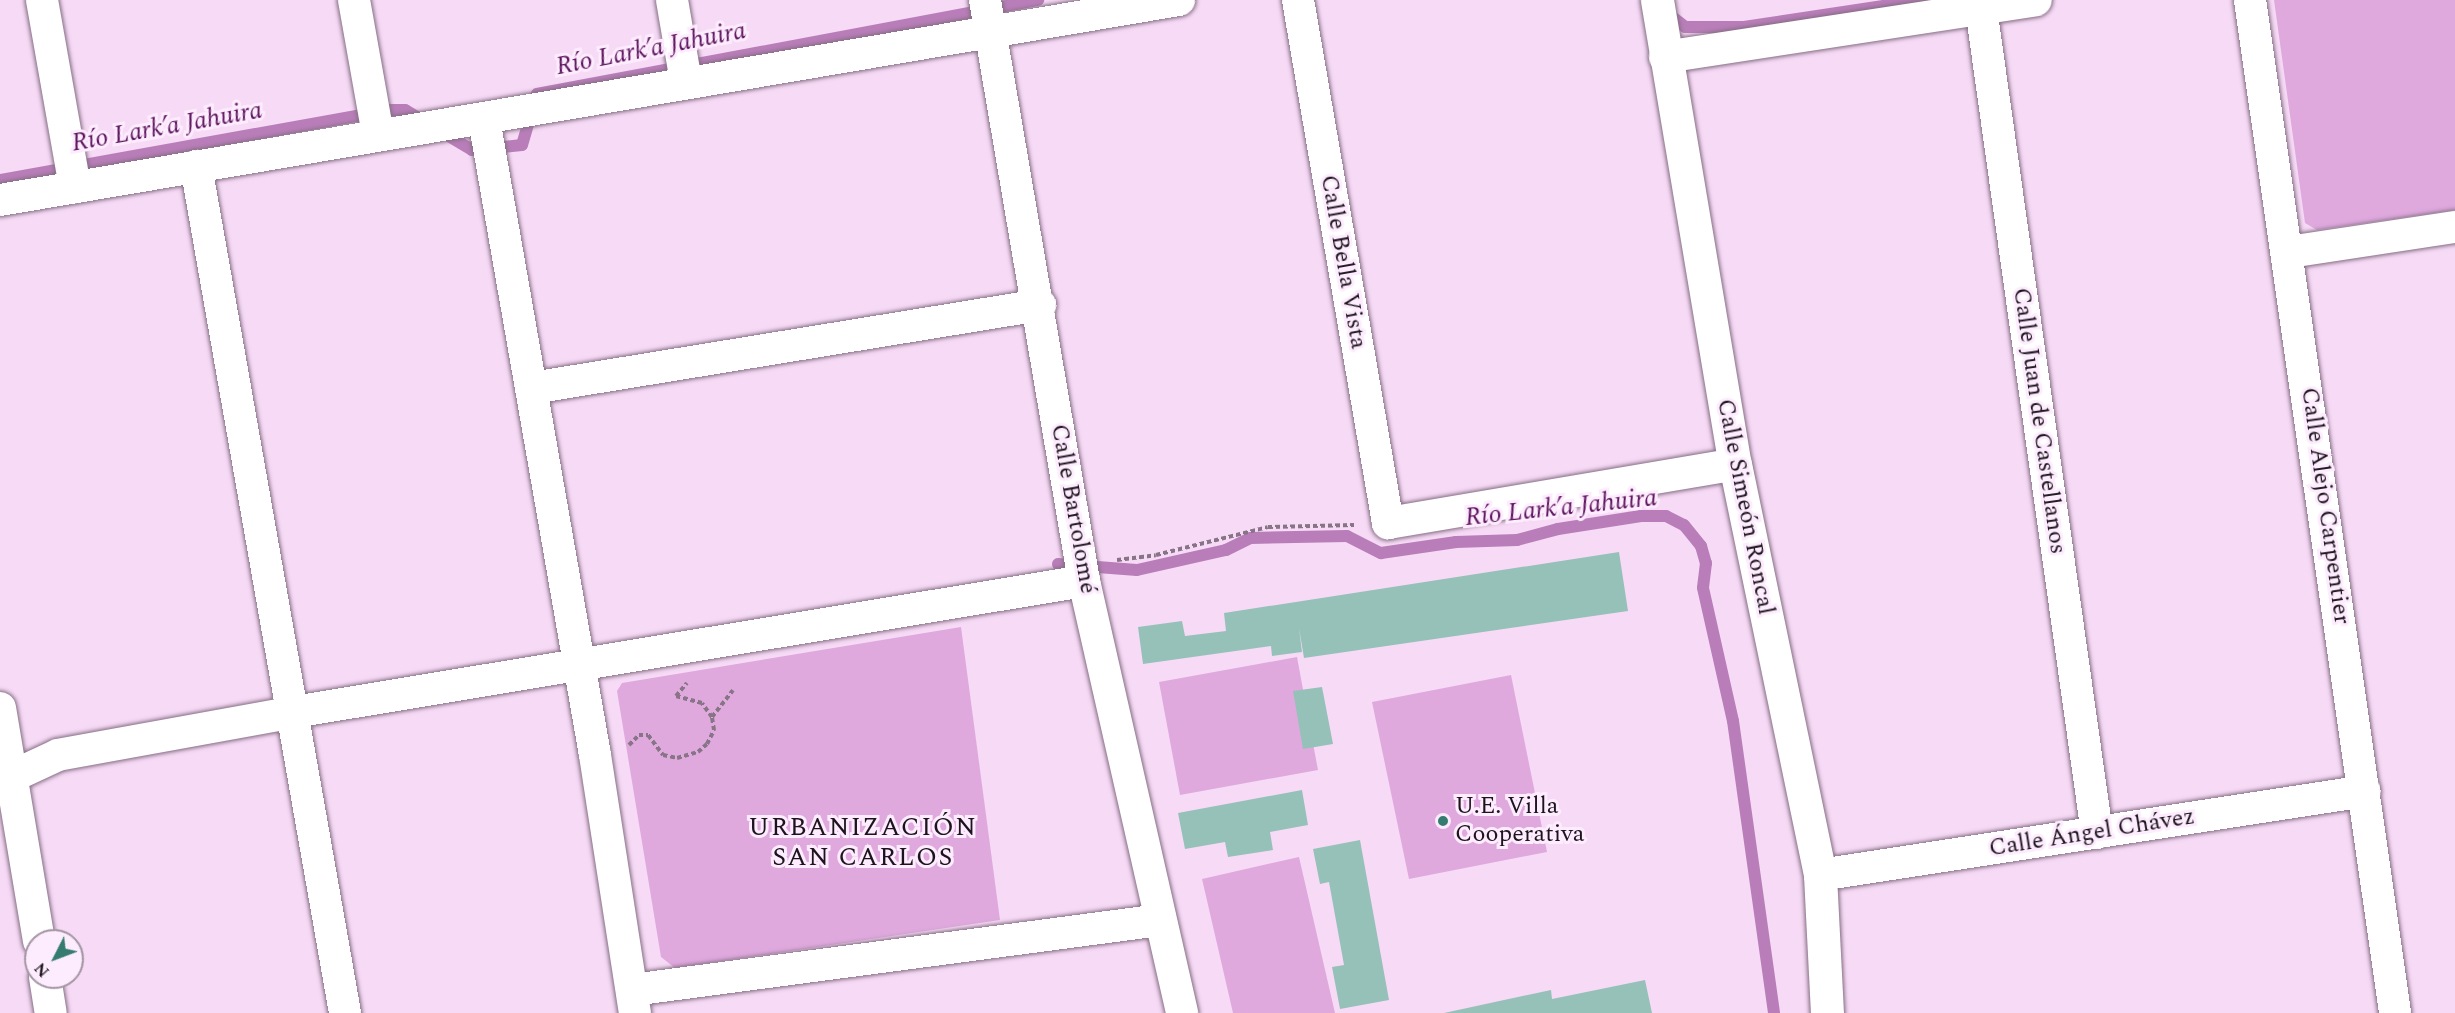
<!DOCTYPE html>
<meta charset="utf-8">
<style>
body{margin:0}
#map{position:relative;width:2455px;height:1013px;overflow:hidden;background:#f7dbf6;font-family:Spectral,serif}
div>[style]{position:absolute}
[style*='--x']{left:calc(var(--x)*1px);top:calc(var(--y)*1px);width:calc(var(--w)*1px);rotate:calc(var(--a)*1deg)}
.green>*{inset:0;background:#dfa9de}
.stream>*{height:12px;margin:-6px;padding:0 6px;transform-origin:6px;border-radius:6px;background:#b97eb9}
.building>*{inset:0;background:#96c1b8}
.path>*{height:4px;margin-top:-2px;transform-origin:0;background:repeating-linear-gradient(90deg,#877486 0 4.5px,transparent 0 7.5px)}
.roads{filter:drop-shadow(0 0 2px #866d85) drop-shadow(0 0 2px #866d85)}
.street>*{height:32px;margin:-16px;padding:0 16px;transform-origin:16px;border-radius:16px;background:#fff}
.secondary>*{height:33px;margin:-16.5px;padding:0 16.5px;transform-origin:16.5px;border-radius:16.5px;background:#fff}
.dots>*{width:16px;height:16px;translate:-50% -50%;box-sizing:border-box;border:3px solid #fdecfd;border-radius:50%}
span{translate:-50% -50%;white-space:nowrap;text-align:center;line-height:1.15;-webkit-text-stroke:6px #fdecfd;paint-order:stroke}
.street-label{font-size:24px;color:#1c131c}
.poi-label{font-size:24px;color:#1c131c}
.left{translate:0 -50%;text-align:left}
.water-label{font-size:26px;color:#5f1660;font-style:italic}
.neighbourhood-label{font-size:26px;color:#1c131c;letter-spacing:1.5px}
.north{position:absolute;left:24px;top:929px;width:60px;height:60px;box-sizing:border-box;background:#fdecfd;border:2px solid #a395a3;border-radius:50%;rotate:228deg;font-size:16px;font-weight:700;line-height:24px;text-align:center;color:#1c131c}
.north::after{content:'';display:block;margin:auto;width:21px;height:27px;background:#357b70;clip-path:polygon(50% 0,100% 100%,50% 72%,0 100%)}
</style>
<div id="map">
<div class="green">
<div style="clip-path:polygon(2274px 0,2455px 0,2455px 210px,2317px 230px,2305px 223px)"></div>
<div style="clip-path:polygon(961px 627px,1000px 920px,675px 968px,661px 957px,617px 691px,622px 683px)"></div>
<div style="clip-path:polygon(1297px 657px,1318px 770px,1180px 795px,1159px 682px)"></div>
<div style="clip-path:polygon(1511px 675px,1547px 852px,1409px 879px,1372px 702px)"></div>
<div style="clip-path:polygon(1299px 857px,1335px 1013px,1233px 1013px,1202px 879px)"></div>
</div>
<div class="stream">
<div style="--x:1666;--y:12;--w:24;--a:38"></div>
<div style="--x:1685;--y:27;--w:59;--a:0"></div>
<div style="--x:1744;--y:27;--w:180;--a:-8.6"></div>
<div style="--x:0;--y:180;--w:396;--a:-10.2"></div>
<div style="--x:390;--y:110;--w:15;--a:0"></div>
<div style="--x:405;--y:110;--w:78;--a:30.8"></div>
<div style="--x:472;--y:150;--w:50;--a:-5.7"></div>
<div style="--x:522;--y:145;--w:53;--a:-73.6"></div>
<div style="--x:537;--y:94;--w:510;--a:-10.63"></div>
<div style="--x:1058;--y:564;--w:79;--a:4.3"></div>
<div style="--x:1137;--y:570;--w:91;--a:-12.7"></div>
<div style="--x:1226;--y:550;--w:28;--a:-26"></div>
<div style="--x:1251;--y:538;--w:96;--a:-1.2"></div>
<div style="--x:1347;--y:536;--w:38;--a:27"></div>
<div style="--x:1381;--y:553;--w:76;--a:-8.3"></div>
<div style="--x:1456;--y:542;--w:61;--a:-1.9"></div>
<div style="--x:1517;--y:540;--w:42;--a:-15"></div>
<div style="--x:1558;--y:529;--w:84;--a:-8.9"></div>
<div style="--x:1641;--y:516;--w:25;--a:0"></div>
<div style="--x:1666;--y:516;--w:20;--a:27"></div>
<div style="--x:1684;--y:525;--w:27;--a:51"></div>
<div style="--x:1701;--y:546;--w:18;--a:74"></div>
<div style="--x:1706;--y:563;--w:25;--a:97"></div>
<div style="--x:1703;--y:588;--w:136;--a:77.3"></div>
<div style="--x:1733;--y:721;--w:295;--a:82"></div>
</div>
<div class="building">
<div style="clip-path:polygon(1619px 552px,1628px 611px,1304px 658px,1299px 628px,1302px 652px,1272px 656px,1271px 646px,1143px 664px,1138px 627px,1182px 621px,1185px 636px,1226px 631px,1224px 613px)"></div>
<div style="clip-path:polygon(1322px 687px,1333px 744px,1303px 749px,1293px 691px)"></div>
<div style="clip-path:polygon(1302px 790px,1308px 825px,1270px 832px,1273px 850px,1228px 857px,1225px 842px,1185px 849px,1178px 813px)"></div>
<div style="clip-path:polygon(1360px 840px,1389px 1000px,1340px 1009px,1332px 967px,1344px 965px,1329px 882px,1320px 884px,1313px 849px)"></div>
<div style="clip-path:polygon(1645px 980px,1652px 1013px,1444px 1013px,1551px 990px,1552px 999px)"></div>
</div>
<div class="path">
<div style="--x:1117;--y:560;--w:39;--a:-7"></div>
<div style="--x:1156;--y:555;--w:115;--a:-14"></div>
<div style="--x:1268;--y:527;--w:86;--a:-1.3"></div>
<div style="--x:712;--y:717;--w:34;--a:-52"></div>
<div style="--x:629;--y:745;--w:14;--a:-45"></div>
<div style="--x:639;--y:735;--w:9;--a:0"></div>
<div style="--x:648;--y:735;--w:25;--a:53"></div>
<div style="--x:663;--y:755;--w:14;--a:12"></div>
<div style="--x:677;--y:758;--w:22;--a:-16"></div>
<div style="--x:698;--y:752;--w:12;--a:-42"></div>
<div style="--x:707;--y:744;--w:16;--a:-63"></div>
<div style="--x:714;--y:730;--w:13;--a:-99"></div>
<div style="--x:712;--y:717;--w:17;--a:-126"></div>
<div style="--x:702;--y:703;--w:27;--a:-165"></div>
<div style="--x:676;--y:696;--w:17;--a:-50"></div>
</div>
<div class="roads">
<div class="street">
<div style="--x:42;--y:0;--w:190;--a:80"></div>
<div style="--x:354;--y:0;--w:137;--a:79.9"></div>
<div style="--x:672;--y:0;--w:83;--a:80.3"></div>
<div style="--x:985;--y:0;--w:589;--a:80.33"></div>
<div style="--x:1084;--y:581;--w:443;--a:77.2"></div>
<div style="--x:1298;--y:0;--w:531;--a:80.24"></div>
<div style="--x:1388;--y:523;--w:352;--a:-9.6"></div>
<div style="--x:2250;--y:0;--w:1023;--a:81.85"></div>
<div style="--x:1981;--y:8;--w:833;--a:82"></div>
<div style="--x:1665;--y:57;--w:375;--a:-8.7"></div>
<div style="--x:484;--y:119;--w:646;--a:80.1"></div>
<div style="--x:595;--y:755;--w:261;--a:81.2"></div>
<div style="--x:196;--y:166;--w:860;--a:80.02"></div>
<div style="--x:0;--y:200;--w:1196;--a:-9.63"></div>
<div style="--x:2289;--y:252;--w:168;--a:-8.6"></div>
<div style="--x:532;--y:388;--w:515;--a:-9.28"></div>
<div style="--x:0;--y:708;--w:236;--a:80.5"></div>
<div style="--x:0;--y:782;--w:64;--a:-25"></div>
<div style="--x:58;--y:755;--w:240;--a:-10.3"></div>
<div style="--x:294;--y:712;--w:801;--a:-9.42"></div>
<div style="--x:1820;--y:875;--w:551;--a:-8.76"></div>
<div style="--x:45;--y:977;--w:36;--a:81"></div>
<div style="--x:632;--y:990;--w:533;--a:-7.55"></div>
</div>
<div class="secondary">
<div style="--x:1657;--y:0;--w:471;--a:80.5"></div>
<div style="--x:1735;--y:464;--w:420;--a:78.3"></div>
<div style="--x:1820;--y:875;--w:138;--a:87.1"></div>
</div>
</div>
<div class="dots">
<div style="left:1443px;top:821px;background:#357b70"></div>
</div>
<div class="street-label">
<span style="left:1343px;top:262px;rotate:80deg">Calle Bella Vista</span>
<span style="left:2039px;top:421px;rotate:82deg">Calle Juan de Castellanos</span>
<span style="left:2325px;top:506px;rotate:82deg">Calle Alejo Carpentier</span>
<span style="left:1745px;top:507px;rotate:79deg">Calle Simeón Roncal</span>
<span style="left:1073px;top:509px;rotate:80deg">Calle Bartolomé</span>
<span style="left:2092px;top:833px;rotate:-9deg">Calle Ángel Chávez</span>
</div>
<div class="poi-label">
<span class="left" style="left:1455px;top:821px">U.E. Villa<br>Cooperativa</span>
</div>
<div class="water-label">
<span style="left:651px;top:49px;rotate:-11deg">Río Lark’a Jahuira</span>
<span style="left:167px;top:127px;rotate:-10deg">Río Lark’a Jahuira</span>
<span style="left:1561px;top:508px;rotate:-6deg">Río Lark’a Jahuira</span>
</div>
<div class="neighbourhood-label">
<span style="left:863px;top:843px">URBANIZACIÓN<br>SAN CARLOS</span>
</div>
<div class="north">N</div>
</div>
